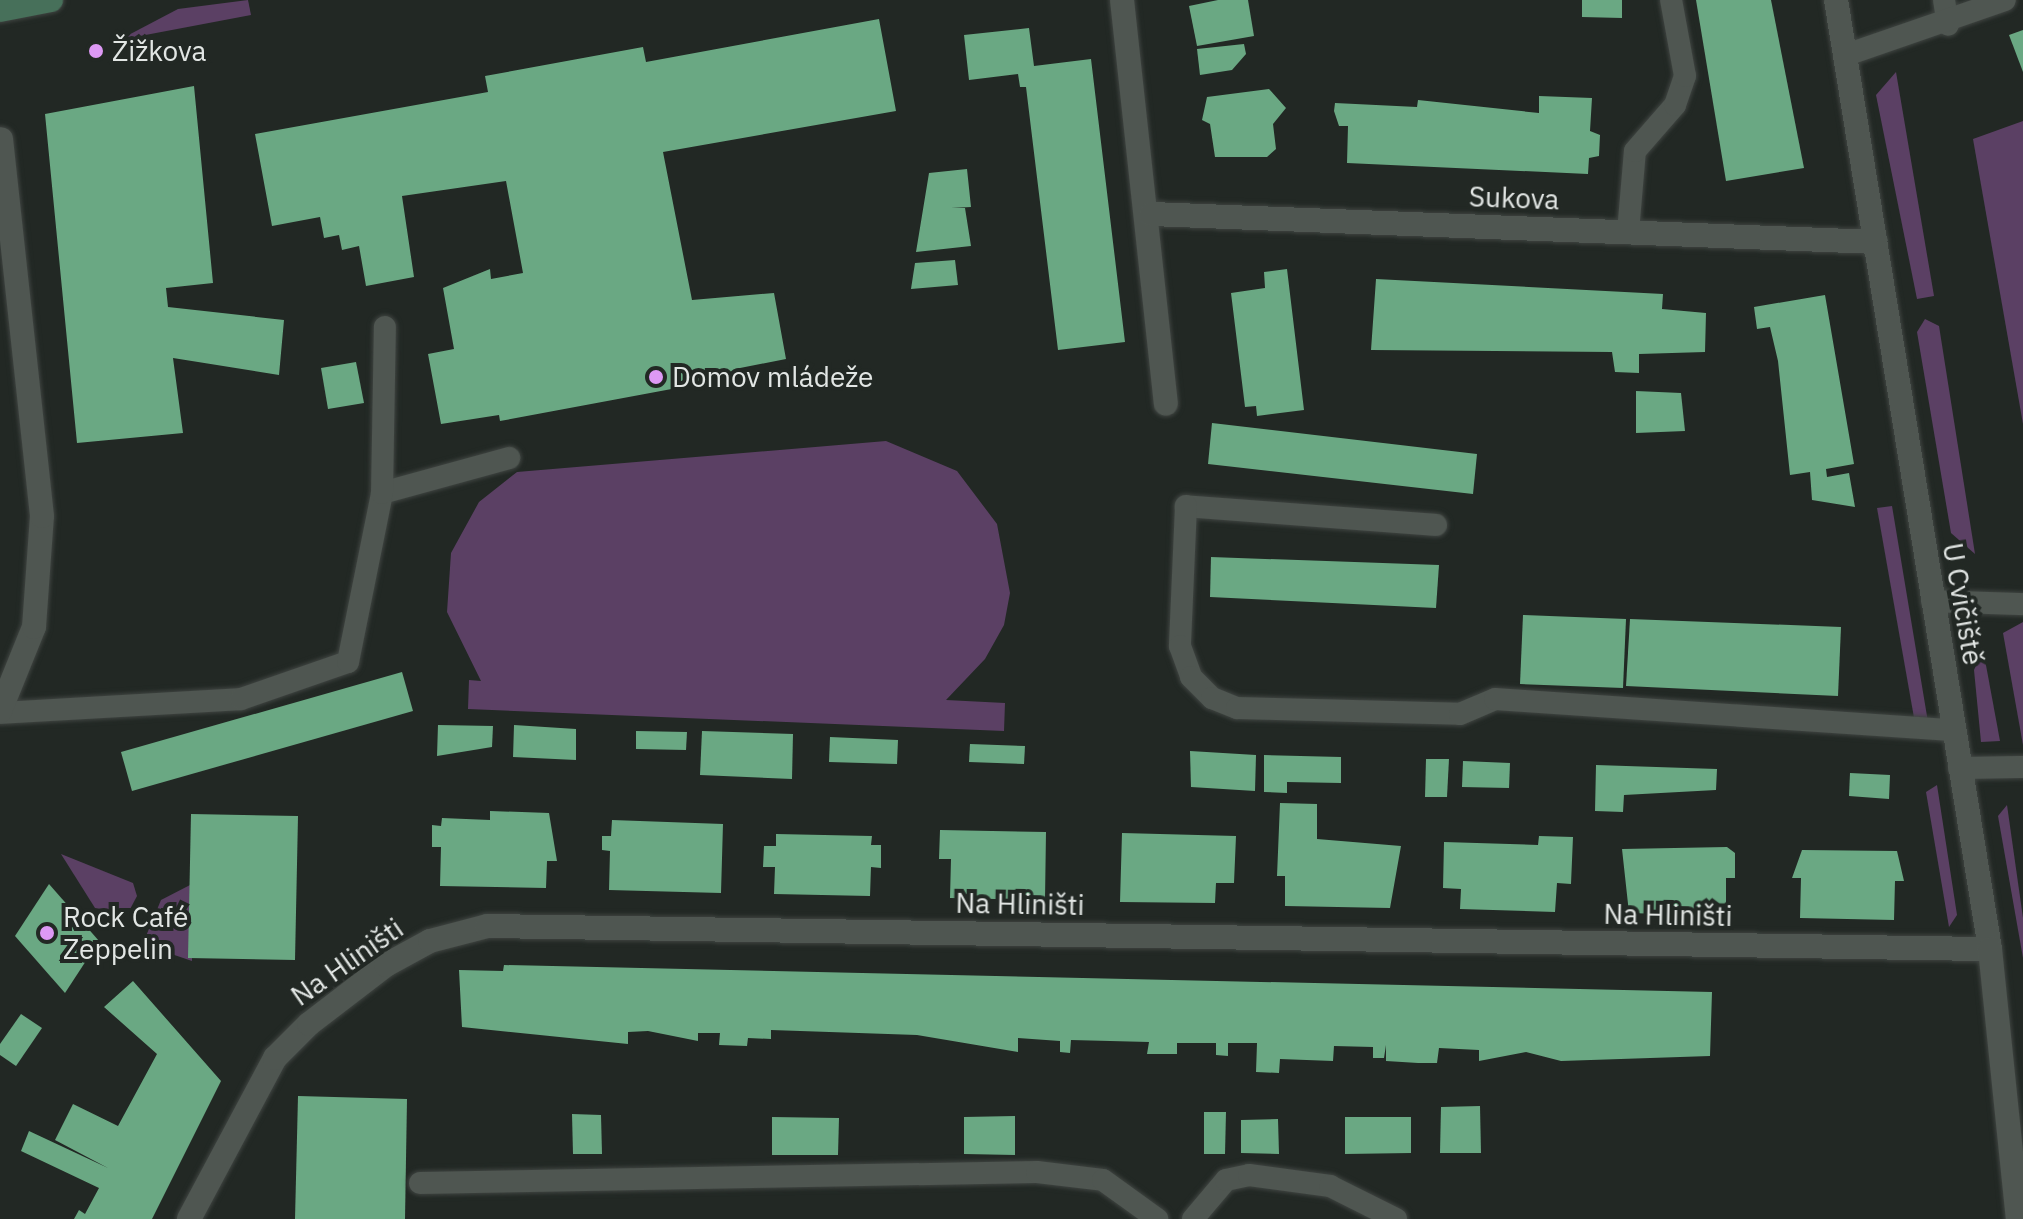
<!DOCTYPE html>
<meta charset="utf-8">
<style>
body{margin:0}
#map{position:relative;width:2023px;height:1219px;overflow:hidden;background:#222824;font-family:"IBM Plex Sans",sans-serif}
div>[style]{position:absolute}
[style*='--x']{left:calc(var(--x)*1px);top:calc(var(--y)*1px);width:calc(var(--w)*1px);rotate:calc(var(--a)*1deg)}
.green>*{inset:0;background:#5b4064}
.building>*{inset:0;background:#6aa883}
.roads{filter:drop-shadow(0 0 2px #3f4441) drop-shadow(0 0 2px #3f4441)}
.service>*{height:22px;margin:-11px;padding:0 11px;transform-origin:11px;border-radius:11px;background:#4f5651}
.minor>*{height:24px;margin:-12px;padding:0 12px;transform-origin:12px;border-radius:12px;background:#4f5651}
.tertiary>*{height:24px;margin:-12px;padding:0 12px;transform-origin:12px;border-radius:12px;background:#4f5651}
.secondary>*{height:24px;margin:-12px;padding:0 12px;transform-origin:12px;border-radius:12px;background:#47705a}
.dots>*{width:22px;height:22px;translate:-50% -50%;box-sizing:border-box;border:4px solid #222824;border-radius:50%}
span{translate:-50% -50%;white-space:nowrap;text-align:center;line-height:1.15;-webkit-text-stroke:8px #222824;paint-order:stroke}
.poi-label{font-size:28px;color:#e2e6e4}
.left{translate:0 -50%;text-align:left}
.street-label{font-size:28px;color:#e2e6e4}
</style>
<div id="map">
<div class="green">
<div style="clip-path:polygon(248px 0,251px 15px,119px 40px,178px 9px)"></div>
<div style="clip-path:polygon(1896px 72px,1934px 296px,1917px 299px,1876px 95px)"></div>
<div style="clip-path:polygon(2023px 121px,2023px 424px,1973px 139px)"></div>
<div style="clip-path:polygon(1925px 319px,1939px 326px,1975px 554px,1951px 533px,1917px 332px)"></div>
<div style="clip-path:polygon(886px 441px,957px 471px,997px 524px,1010px 593px,1004px 625px,985px 659px,946px 700px,1005px 703px,1004px 731px,468px 709px,469px 680px,481px 681px,447px 612px,451px 553px,479px 502px,517px 472px)"></div>
<div style="clip-path:polygon(1892px 506px,1929px 728px,1916px 729px,1877px 508px)"></div>
<div style="clip-path:polygon(2023px 622px,2023px 745px,2003px 633px)"></div>
<div style="clip-path:polygon(1983px 649px,2000px 741px,1981px 742px,1974px 670px)"></div>
<div style="clip-path:polygon(1937px 785px,1957px 915px,1949px 927px,1926px 792px)"></div>
<div style="clip-path:polygon(2007px 805px,2023px 918px,2023px 958px,1998px 816px)"></div>
<div style="clip-path:polygon(61px 854px,133px 883px,137px 896px,128px 913px,95px 908px)"></div>
<div style="clip-path:polygon(192px 884px,192px 961px,148px 946px,146px 936px,161px 900px)"></div>
</div>
<div class="building">
<div style="clip-path:polygon(1218px 0,1248px 0,1254px 36px,1197px 46px,1189px 6px)"></div>
<div style="clip-path:polygon(1582px 0,1622px 0,1622px 18px,1582px 17px)"></div>
<div style="clip-path:polygon(1696px 0,1771px 0,1804px 168px,1726px 181px)"></div>
<div style="clip-path:polygon(879px 19px,896px 111px,663px 152px,692px 300px,774px 293px,786px 359px,735px 369px,736px 377px,500px 421px,499px 415px,441px 424px,428px 354px,454px 349px,443px 288px,490px 269px,491px 279px,523px 273px,506px 181px,402px 196px,414px 277px,366px 286px,359px 246px,342px 250px,339px 235px,324px 238px,320px 217px,272px 226px,255px 134px,488px 92px,485px 76px,643px 47px,646px 62px)"></div>
<div style="clip-path:polygon(1029px 28px,1034px 66px,1091px 59px,1125px 342px,1058px 350px,1026px 87px,1020px 87px,1018px 74px,969px 80px,964px 35px)"></div>
<div style="clip-path:polygon(2023px 30px,2023px 72px,2009px 35px)"></div>
<div style="clip-path:polygon(1244px 44px,1246px 54px,1232px 70px,1200px 75px,1197px 49px)"></div>
<div style="clip-path:polygon(194px 86px,213px 283px,166px 288px,168px 307px,284px 320px,279px 375px,173px 358px,183px 433px,77px 443px,45px 114px)"></div>
<div style="clip-path:polygon(1269px 89px,1286px 108px,1273px 124px,1276px 149px,1267px 157px,1215px 157px,1210px 124px,1202px 120px,1207px 97px)"></div>
<div style="clip-path:polygon(1539px 96px,1592px 98px,1590px 131px,1600px 135px,1599px 156px,1589px 158px,1588px 174px,1347px 163px,1348px 126px,1339px 126px,1334px 111px,1335px 103px,1417px 107px,1418px 100px,1539px 113px)"></div>
<div style="clip-path:polygon(967px 169px,971px 207px,951px 208px,965px 208px,971px 246px,916px 252px,929px 173px)"></div>
<div style="clip-path:polygon(955px 260px,958px 285px,911px 289px,915px 263px)"></div>
<div style="clip-path:polygon(1287px 269px,1304px 410px,1257px 416px,1256px 406px,1245px 407px,1231px 293px,1265px 288px,1264px 272px)"></div>
<div style="clip-path:polygon(1376px 279px,1663px 294px,1662px 309px,1706px 313px,1705px 352px,1639px 354px,1639px 373px,1615px 372px,1612px 352px,1371px 350px)"></div>
<div style="clip-path:polygon(1825px 295px,1854px 464px,1826px 469px,1827px 477px,1849px 473px,1855px 507px,1812px 500px,1810px 472px,1790px 475px,1778px 361px,1770px 327px,1757px 329px,1754px 307px)"></div>
<div style="clip-path:polygon(356px 362px,364px 403px,328px 409px,321px 368px)"></div>
<div style="clip-path:polygon(1636px 391px,1681px 393px,1685px 431px,1636px 433px)"></div>
<div style="clip-path:polygon(1212px 423px,1477px 454px,1473px 494px,1208px 464px)"></div>
<div style="clip-path:polygon(1211px 557px,1439px 565px,1436px 608px,1210px 597px)"></div>
<div style="clip-path:polygon(1523px 615px,1626px 619px,1623px 688px,1520px 684px)"></div>
<div style="clip-path:polygon(1630px 619px,1841px 627px,1838px 696px,1626px 686px)"></div>
<div style="clip-path:polygon(402px 672px,413px 711px,132px 791px,121px 752px)"></div>
<div style="clip-path:polygon(438px 725px,493px 726px,492px 747px,437px 756px)"></div>
<div style="clip-path:polygon(514px 725px,576px 729px,576px 760px,513px 757px)"></div>
<div style="clip-path:polygon(636px 731px,687px 732px,686px 750px,636px 749px)"></div>
<div style="clip-path:polygon(702px 731px,793px 734px,792px 779px,700px 775px)"></div>
<div style="clip-path:polygon(830px 737px,898px 740px,897px 764px,829px 762px)"></div>
<div style="clip-path:polygon(970px 744px,1025px 746px,1024px 764px,969px 762px)"></div>
<div style="clip-path:polygon(1190px 751px,1256px 755px,1255px 791px,1191px 787px)"></div>
<div style="clip-path:polygon(1264px 755px,1341px 757px,1341px 783px,1287px 782px,1287px 793px,1264px 792px)"></div>
<div style="clip-path:polygon(1426px 759px,1449px 759px,1447px 797px,1425px 797px)"></div>
<div style="clip-path:polygon(1463px 761px,1510px 763px,1509px 788px,1462px 787px)"></div>
<div style="clip-path:polygon(1596px 765px,1717px 769px,1716px 790px,1624px 795px,1623px 812px,1595px 811px)"></div>
<div style="clip-path:polygon(1850px 773px,1890px 775px,1889px 799px,1849px 796px)"></div>
<div style="clip-path:polygon(1280px 803px,1317px 804px,1317px 839px,1401px 846px,1390px 908px,1285px 906px,1285px 876px,1277px 876px)"></div>
<div style="clip-path:polygon(490px 811px,549px 813px,557px 861px,547px 861px,546px 888px,440px 886px,441px 847px,432px 847px,432px 825px,441px 826px,442px 818px,490px 820px)"></div>
<div style="clip-path:polygon(191px 814px,298px 816px,295px 960px,188px 958px)"></div>
<div style="clip-path:polygon(612px 820px,723px 824px,721px 893px,609px 890px,610px 851px,602px 850px,602px 836px,611px 836px)"></div>
<div style="clip-path:polygon(940px 830px,1046px 832px,1045px 900px,950px 898px,951px 859px,939px 859px)"></div>
<div style="clip-path:polygon(1122px 833px,1236px 836px,1234px 883px,1216px 883px,1215px 903px,1120px 902px)"></div>
<div style="clip-path:polygon(776px 834px,872px 836px,871px 845px,881px 845px,881px 868px,871px 867px,870px 896px,774px 894px,775px 867px,763px 867px,764px 846px,776px 846px)"></div>
<div style="clip-path:polygon(1539px 836px,1573px 837px,1571px 884px,1557px 883px,1555px 912px,1460px 909px,1461px 889px,1443px 888px,1444px 842px,1538px 845px)"></div>
<div style="clip-path:polygon(1727px 847px,1735px 853px,1735px 878px,1726px 878px,1726px 916px,1629px 913px,1622px 849px)"></div>
<div style="clip-path:polygon(1802px 850px,1897px 851px,1904px 881px,1895px 881px,1894px 920px,1800px 918px,1801px 878px,1792px 878px)"></div>
<div style="clip-path:polygon(49px 884px,99px 941px,65px 993px,15px 936px)"></div>
<div style="clip-path:polygon(504px 965px,1712px 992px,1710px 1056px,1561px 1061px,1526px 1052px,1479px 1061px,1479px 1050px,1439px 1048px,1437px 1063px,1418px 1063px,1386px 1061px,1386px 1045px,1384px 1058px,1373px 1058px,1373px 1047px,1334px 1046px,1333px 1061px,1280px 1059px,1279px 1073px,1256px 1072px,1257px 1043px,1228px 1043px,1228px 1056px,1216px 1055px,1216px 1043px,1177px 1043px,1177px 1054px,1147px 1054px,1149px 1042px,1071px 1040px,1070px 1053px,1060px 1052px,1060px 1041px,1018px 1038px,1018px 1052px,917px 1035px,771px 1030px,771px 1039px,748px 1038px,747px 1046px,719px 1045px,720px 1033px,698px 1033px,698px 1041px,648px 1031px,628px 1032px,628px 1044px,462px 1027px,459px 970px,503px 971px)"></div>
<div style="clip-path:polygon(133px 981px,221px 1081px,152px 1219px,74px 1219px,79px 1210px,85px 1214px,99px 1188px,21px 1151px,29px 1131px,108px 1168px,55px 1140px,73px 1104px,118px 1126px,157px 1054px,104px 1007px)"></div>
<div style="clip-path:polygon(21px 1014px,42px 1028px,16px 1066px,0 1055px,0 1044px)"></div>
<div style="clip-path:polygon(298px 1096px,407px 1099px,405px 1219px,295px 1219px)"></div>
<div style="clip-path:polygon(1480px 1106px,1481px 1153px,1440px 1153px,1441px 1107px)"></div>
<div style="clip-path:polygon(1204px 1112px,1226px 1112px,1225px 1154px,1204px 1154px)"></div>
<div style="clip-path:polygon(572px 1114px,601px 1115px,602px 1154px,573px 1154px)"></div>
<div style="clip-path:polygon(1015px 1116px,1015px 1155px,964px 1154px,964px 1117px)"></div>
<div style="clip-path:polygon(772px 1117px,839px 1118px,838px 1155px,772px 1155px)"></div>
<div style="clip-path:polygon(1345px 1117px,1411px 1117px,1411px 1153px,1345px 1154px)"></div>
<div style="clip-path:polygon(1278px 1119px,1279px 1154px,1241px 1153px,1241px 1120px)"></div>
</div>
<div class="roads">
<div class="service">
<div style="--x:1944;--y:0;--w:25;--a:81"></div>
<div style="--x:1846;--y:55;--w:168;--a:-19.1"></div>
<div style="--x:1628;--y:232;--w:81;--a:-85.1"></div>
<div style="--x:1635;--y:151;--w:61;--a:-49"></div>
<div style="--x:1675;--y:105;--w:31;--a:-71"></div>
<div style="--x:1685;--y:76;--w:77;--a:-100.4"></div>
<div style="--x:382;--y:493;--w:132;--a:-15.4"></div>
<div style="--x:1436;--y:525;--w:251;--a:-175.7"></div>
<div style="--x:1186;--y:506;--w:140;--a:92.5"></div>
<div style="--x:1180;--y:646;--w:33;--a:70"></div>
<div style="--x:1191;--y:677;--w:30;--a:45"></div>
<div style="--x:1212;--y:698;--w:27;--a:22"></div>
<div style="--x:1237;--y:708;--w:223;--a:1.5"></div>
<div style="--x:1460;--y:714;--w:38;--a:-23"></div>
<div style="--x:1495;--y:699;--w:461;--a:3.9"></div>
<div style="--x:1932;--y:601;--w:91;--a:1.9"></div>
<div style="--x:0;--y:713;--w:241;--a:-3.3"></div>
<div style="--x:241;--y:699;--w:113;--a:-19.1"></div>
<div style="--x:348;--y:662;--w:172;--a:-78.6"></div>
<div style="--x:382;--y:493;--w:166;--a:-89"></div>
<div style="--x:1959;--y:768;--w:64;--a:-0.9"></div>
<div style="--x:420;--y:1183;--w:617;--a:-1.02"></div>
<div style="--x:1037;--y:1172;--w:66;--a:6.9"></div>
<div style="--x:1103;--y:1180;--w:67;--a:35.8"></div>
<div style="--x:1193;--y:1219;--w:51;--a:-49.8"></div>
<div style="--x:1226;--y:1180;--w:24;--a:-12"></div>
<div style="--x:1249;--y:1175;--w:82;--a:7.7"></div>
<div style="--x:1330;--y:1186;--w:74;--a:26.6"></div>
</div>
<div class="minor">
<div style="--x:1122;--y:0;--w:406;--a:83.8"></div>
<div style="--x:1151;--y:214;--w:725;--a:2.21"></div>
<div style="--x:0;--y:711;--w:91;--a:-68"></div>
<div style="--x:34;--y:627;--w:111;--a:-85.9"></div>
<div style="--x:42;--y:516;--w:379;--a:-96.2"></div>
<div style="--x:189;--y:1219;--w:183;--a:-61.9"></div>
<div style="--x:275;--y:1058;--w:48;--a:-45"></div>
<div style="--x:309;--y:1024;--w:97;--a:-37.5"></div>
<div style="--x:386;--y:965;--w:50;--a:-28.6"></div>
<div style="--x:430;--y:941;--w:59;--a:-14.7"></div>
<div style="--x:487;--y:926;--w:1503;--a:0.88"></div>
</div>
<div class="tertiary">
<div style="--x:1836;--y:0;--w:961;--a:80.78"></div>
<div style="--x:1990;--y:949;--w:271;--a:84.1"></div>
</div>
<div class="secondary">
<div style="--x:0;--y:10;--w:52;--a:-11.1"></div>
</div>
</div>
<div class="dots">
<div style="left:96px;top:51px;background:#dd99f4"></div>
<div style="left:656px;top:377px;background:#dd99f4"></div>
<div style="left:47px;top:933px;background:#dd99f4"></div>
</div>
<div class="poi-label">
<span class="left" style="left:112px;top:51px">Žižkova</span>
<span class="left" style="left:672px;top:377px">Domov mládeže</span>
<span class="left" style="left:63px;top:933px">Rock Café<br>Zeppelin</span>
</div>
<div class="street-label">
<span style="left:1514px;top:198px;rotate:2deg">Sukova</span>
<span style="left:1963px;top:604px;rotate:80deg">U Cvičiště</span>
<span style="left:1020px;top:904px;rotate:1deg">Na Hliništi</span>
<span style="left:1668px;top:915px;rotate:1deg">Na Hliništi</span>
<span style="left:347px;top:962px;rotate:-35deg">Na Hliništi</span>
</div>
</div>
